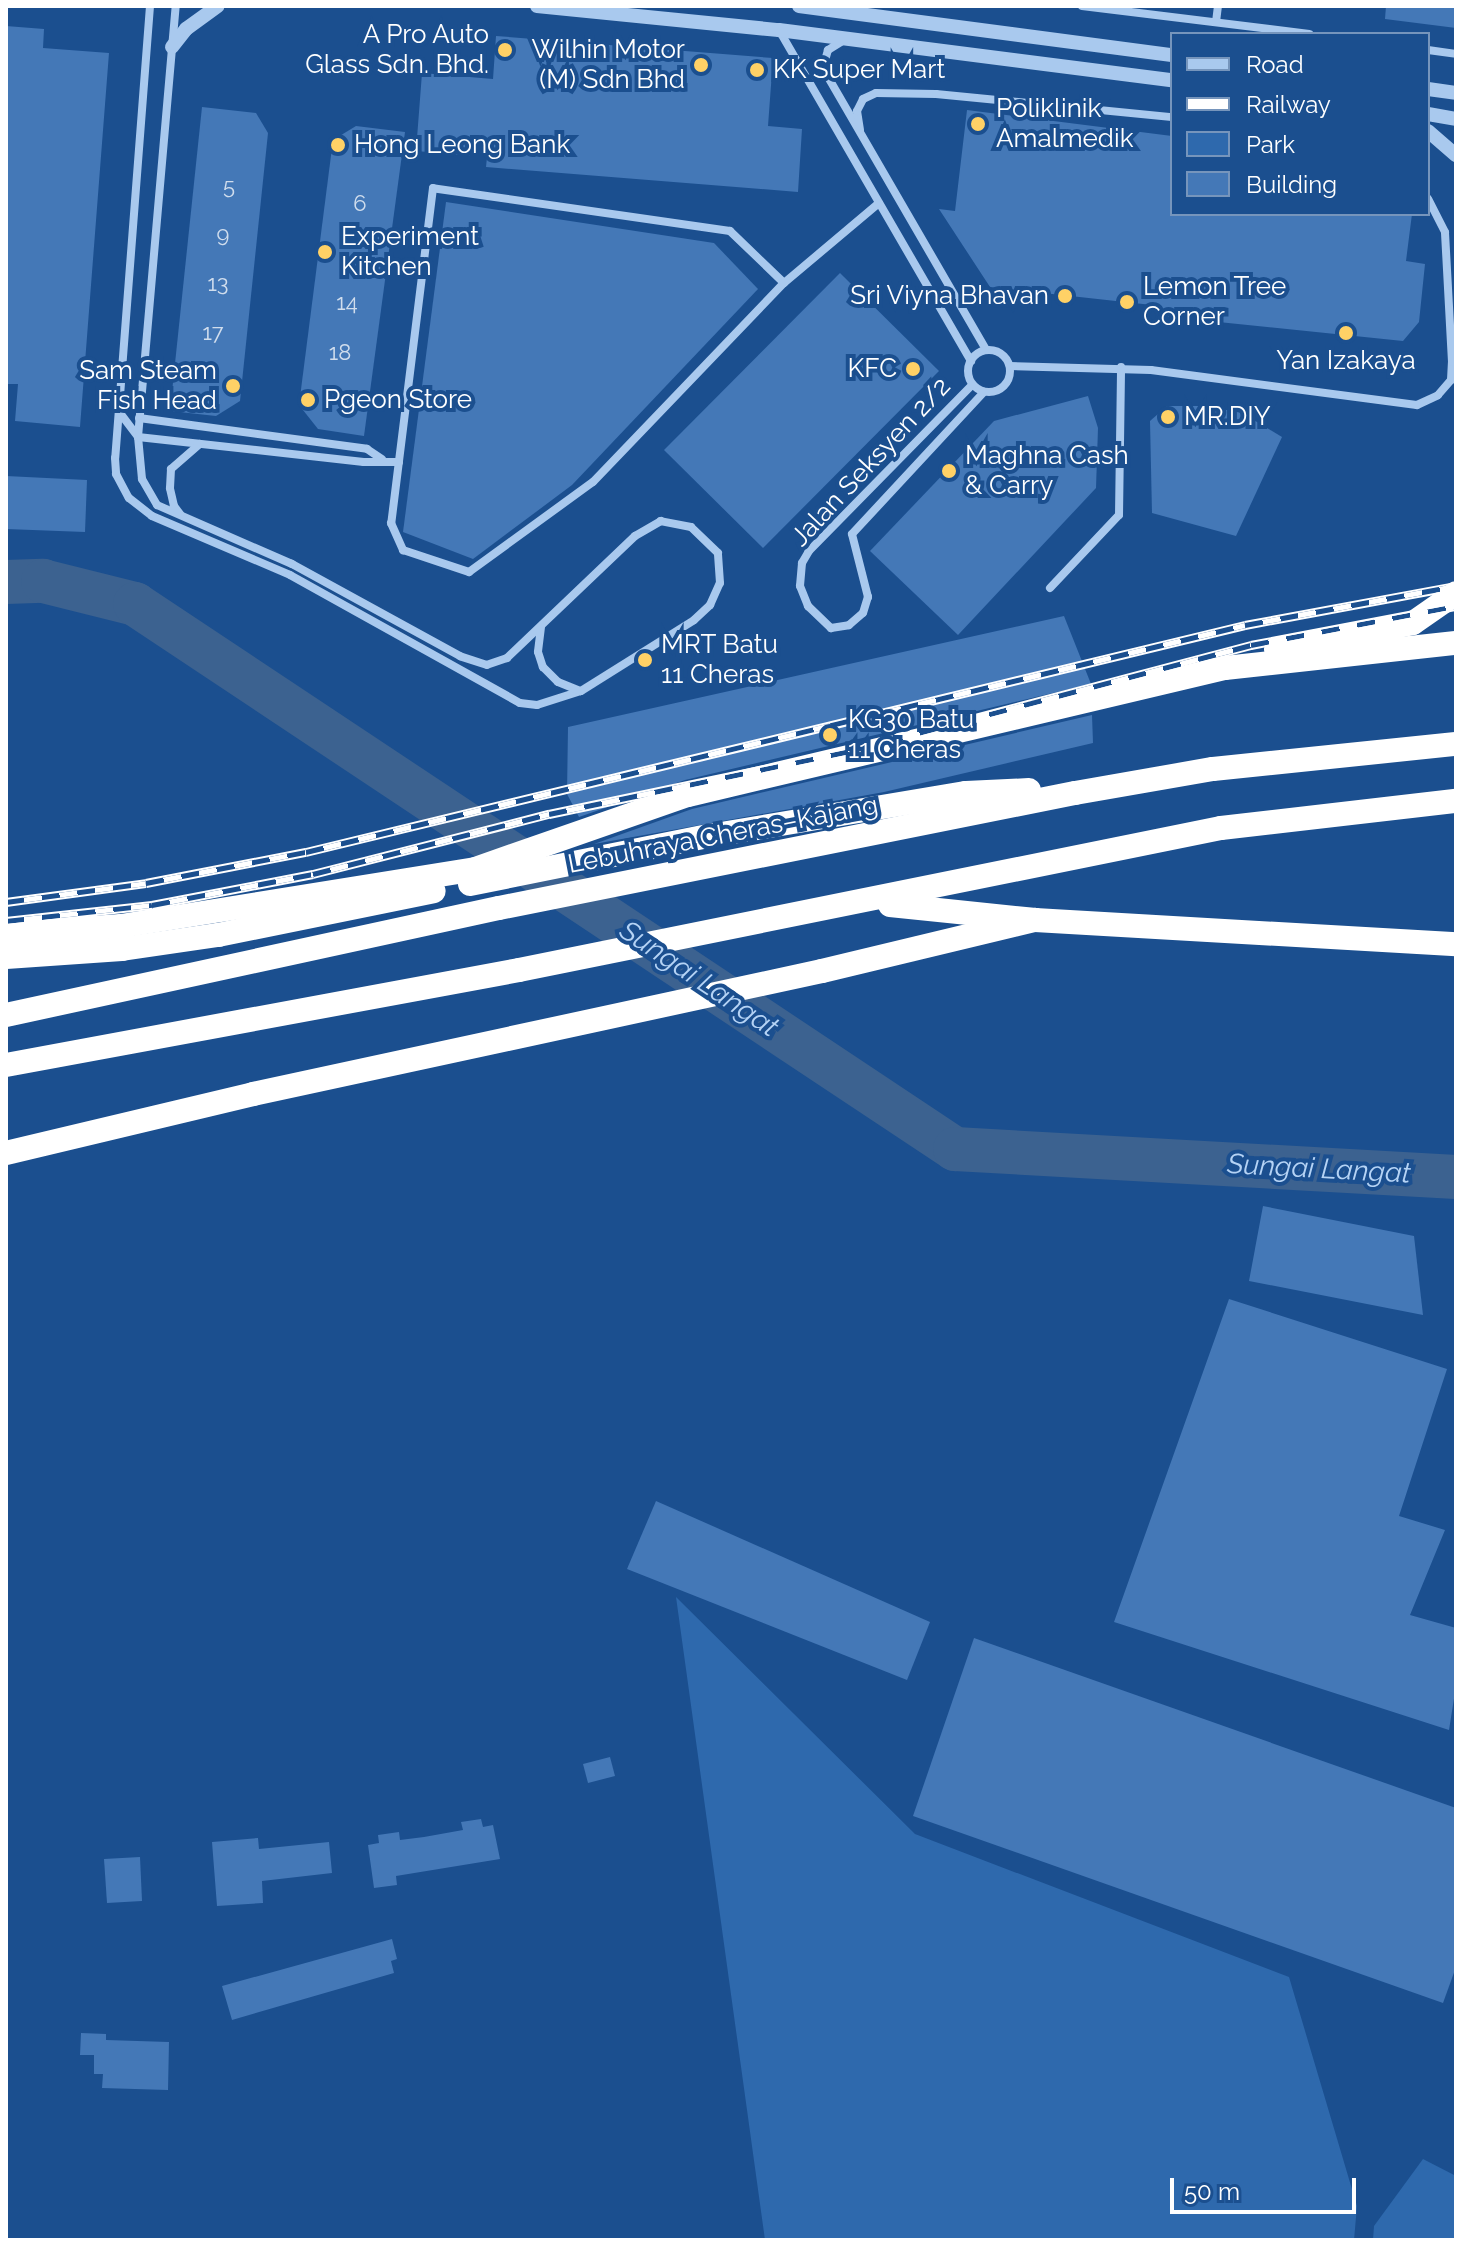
<!DOCTYPE html>
<meta charset="utf-8">
<style>
body{margin:0}
#map{position:relative;width:1462px;height:2246px;overflow:hidden;background:#1b4f8f;font-family:Raleway,sans-serif}
div>[style]{position:absolute}
[style*='--x']{left:calc(var(--x)*1px);top:calc(var(--y)*1px);width:calc(var(--w)*1px);rotate:calc(var(--a)*1deg)}
.green>*{inset:0;background:#2e69ad}
.river>*{height:44px;margin:-22px;padding:0 22px;transform-origin:22px;border-radius:22px;background:#3c6290}
.building>*{inset:0;background:#4478b7}
.minor>*{height:8px;margin:-4px;padding:0 4px;transform-origin:4px;border-radius:4px;background:#a9c9ee}
.minor>.ring{margin:-4px;padding:0;box-sizing:content-box;background:none;border:8px solid #a9c9ee;border-radius:50%}
.tertiary>*{height:14px;margin:-7px;padding:0 7px;transform-origin:7px;border-radius:7px;background:#a9c9ee}
.motorway>*{height:24px;margin:-12px;padding:0 12px;transform-origin:12px;border-radius:12px;background:#fff}
.rail>*{height:9px;margin-top:-4.5px;transform-origin:0;background:repeating-linear-gradient(90deg,#1b4f8f 0 18px,#fff 0 36px);box-sizing:border-box;border-block:2px solid #fff}
.dots>*{width:22px;height:22px;translate:-50% -50%;box-sizing:border-box;border:4px solid #1b4f8f;border-radius:50%}
span{translate:-50% -50%;white-space:nowrap;text-align:center;line-height:1.15;-webkit-text-stroke:8px #1b4f8f;paint-order:stroke}
.number-label{font-size:22px;color:#d0dded}
.number-label span{-webkit-text-stroke-width:0}
.poi-label{font-size:26px;color:#fff}
.right{translate:-100% -50%;text-align:right}
.left{translate:0 -50%;text-align:left}
.street-label{font-size:26px;color:#fff}
.water-label{font-size:28px;color:#b5d3f5;font-style:italic}
.frame{position:absolute;inset:0;border:8px solid #fff;pointer-events:none}
.legend{position:absolute;left:1170px;top:32px;width:260px;height:184px;box-sizing:border-box;background:#1b4f8f;border:2px solid #7695bc;margin:0;padding:10px 14px;list-style:none;font-size:24px;color:#fff}
.legend li{display:flex;align-items:center;gap:16px;height:40px}
.legend b{width:40px;border:2px solid #7695bc}
.scale{position:absolute;left:1170px;top:2178px;width:186px;height:36px;box-sizing:border-box;border:4px solid #fff;border-top:0;padding-left:10px;font-size:24px;line-height:28px;white-space:nowrap;color:#fff;-webkit-text-stroke:6px #1b4f8f;paint-order:stroke}
</style>
<div id="map">
<div class="green">
<div style="clip-path:polygon(676px 1597px,915px 1834px,1289px 1977px,1357px 2206px,1354px 2240px,765px 2240px)"></div>
<div style="clip-path:polygon(1423px 2159px,1456px 2176px,1456px 2240px,1373px 2240px,1374px 2226px)"></div>
</div>
<div class="river">
<div style="--x:6;--y:582;--w:37;--a:-2"></div>
<div style="--x:43;--y:581;--w:95;--a:14"></div>
<div style="--x:135;--y:604;--w:985;--a:33.61"></div>
<div style="--x:955;--y:1149;--w:502;--a:3.2"></div>
</div>
<div class="building">
<div style="clip-path:polygon(1386px 6px,1456px 6px,1456px 28px,1385px 19px)"></div>
<div style="clip-path:polygon(6px 26px,44px 29px,43px 48px,109px 53px,80px 427px,15px 421px,18px 384px,6px 384px)"></div>
<div style="clip-path:polygon(496px 36px,773px 58px,768px 126px,802px 129px,798px 192px,486px 167px,487px 157px,416px 151px,422px 73px,493px 79px)"></div>
<div style="clip-path:polygon(202px 107px,256px 113px,268px 133px,240px 401px,216px 416px,170px 411px)"></div>
<div style="clip-path:polygon(967px 110px,1172px 136px,1172px 214px,1412px 214px,1406px 261px,1425px 264px,1419px 322px,1403px 341px,1160px 316px,1161px 306px,990px 287px,939px 209px,955px 211px)"></div>
<div style="clip-path:polygon(356px 126px,405px 132px,364px 436px,318px 429px,299px 405px,333px 140px)"></div>
<div style="clip-path:polygon(446px 202px,714px 243px,758px 289px,572px 485px,473px 559px,403px 532px)"></div>
<div style="clip-path:polygon(840px 273px,939px 371px,763px 548px,664px 450px)"></div>
<div style="clip-path:polygon(1088px 396px,1098px 428px,1096px 488px,958px 635px,870px 551px,994px 421px)"></div>
<div style="clip-path:polygon(1167px 406px,1206px 406px,1242px 413px,1282px 437px,1236px 536px,1152px 513px,1150px 421px)"></div>
<div style="clip-path:polygon(6px 476px,87px 480px,85px 532px,6px 529px)"></div>
<div style="clip-path:polygon(1064px 616px,1091px 684px,685px 780px,579px 817px,567px 794px,568px 727px)"></div>
<div style="clip-path:polygon(1092px 715px,1093px 743px,884px 792px,594px 844px,692px 809px)"></div>
<div style="clip-path:polygon(1263px 1206px,1414px 1236px,1423px 1315px,1249px 1281px)"></div>
<div style="clip-path:polygon(1229px 1299px,1447px 1369px,1399px 1516px,1445px 1530px,1410px 1615px,1456px 1628px,1456px 1686px,1449px 1730px,1114px 1622px)"></div>
<div style="clip-path:polygon(656px 1501px,930px 1622px,907px 1680px,627px 1569px)"></div>
<div style="clip-path:polygon(974px 1638px,1456px 1808px,1456px 1967px,1443px 2003px,913px 1816px)"></div>
<div style="clip-path:polygon(610px 1757px,615px 1776px,588px 1783px,583px 1764px)"></div>
<div style="clip-path:polygon(481px 1819px,483px 1827px,493px 1825px,500px 1859px,396px 1876px,397px 1885px,374px 1888px,368px 1845px,379px 1843px,378px 1835px,399px 1832px,400px 1840px,424px 1837px,463px 1830px,461px 1822px)"></div>
<div style="clip-path:polygon(258px 1838px,259px 1849px,329px 1842px,332px 1873px,262px 1881px,263px 1903px,217px 1906px,212px 1842px)"></div>
<div style="clip-path:polygon(140px 1857px,142px 1901px,107px 1903px,104px 1859px)"></div>
<div style="clip-path:polygon(392px 1939px,397px 1959px,391px 1961px,394px 1973px,232px 2020px,222px 1986px)"></div>
<div style="clip-path:polygon(81px 2033px,106px 2034px,106px 2040px,169px 2042px,168px 2090px,102px 2088px,103px 2074px,94px 2074px,94px 2055px,80px 2055px)"></div>
</div>
<div class="minor">
<div style="--x:150;--y:6;--w:453;--a:94.4"></div>
<div style="--x:115;--y:458;--w:16;--a:86"></div>
<div style="--x:116;--y:474;--w:27;--a:62"></div>
<div style="--x:129;--y:498;--w:29;--a:38"></div>
<div style="--x:152;--y:516;--w:150;--a:23.1"></div>
<div style="--x:290;--y:575;--w:263;--a:29.1"></div>
<div style="--x:520;--y:703;--w:17;--a:7"></div>
<div style="--x:537;--y:705;--w:46;--a:-17.7"></div>
<div style="--x:581;--y:691;--w:133;--a:-32.1"></div>
<div style="--x:694;--y:620;--w:22;--a:-43"></div>
<div style="--x:710;--y:605;--w:24;--a:-66"></div>
<div style="--x:720;--y:583;--w:30;--a:-94"></div>
<div style="--x:718;--y:553;--w:37;--a:-136"></div>
<div style="--x:691;--y:527;--w:31;--a:-169"></div>
<div style="--x:661;--y:521;--w:30;--a:150"></div>
<div style="--x:635;--y:536;--w:177;--a:136.4"></div>
<div style="--x:507;--y:658;--w:21;--a:161"></div>
<div style="--x:487;--y:665;--w:28;--a:-162"></div>
<div style="--x:460;--y:656;--w:192;--a:-151.3"></div>
<div style="--x:292;--y:564;--w:147;--a:-156.4"></div>
<div style="--x:157;--y:505;--w:30;--a:-120"></div>
<div style="--x:142;--y:479;--w:42;--a:-95.4"></div>
<div style="--x:138;--y:437;--w:433;--a:-85"></div>
<div style="--x:1082;--y:6;--w:229;--a:7"></div>
<div style="--x:1216;--y:22;--w:16;--a:-83"></div>
<div style="--x:779;--y:30;--w:383;--a:59.9"></div>
<div style="--x:844;--y:40;--w:19;--a:148"></div>
<div style="--x:828;--y:50;--w:15;--a:106"></div>
<div style="--x:824;--y:64;--w:14;--a:73"></div>
<div style="--x:828;--y:77;--w:315;--a:59.9"></div>
<div style="--x:1428;--y:50;--w:28;--a:8"></div>
<div style="--x:860;--y:130;--w:19;--a:-99"></div>
<div style="--x:857;--y:111;--w:13;--a:-63"></div>
<div style="--x:863;--y:99;--w:14;--a:-25"></div>
<div style="--x:876;--y:93;--w:60;--a:1"></div>
<div style="--x:936;--y:94;--w:237;--a:5.6"></div>
<div style="--x:784;--y:283;--w:75;--a:-136.1"></div>
<div style="--x:730;--y:231;--w:300;--a:-171.8"></div>
<div style="--x:433;--y:188;--w:338;--a:97.1"></div>
<div style="--x:391;--y:523;--w:30;--a:66"></div>
<div style="--x:403;--y:550;--w:70;--a:18.4"></div>
<div style="--x:469;--y:572;--w:153;--a:-36"></div>
<div style="--x:593;--y:482;--w:276;--a:-46.2"></div>
<div style="--x:784;--y:283;--w:124;--a:-40.1"></div>
<div class="ring" style="left:968px;top:350px;width:34px;height:34px"></div>
<div style="--x:1010;--y:366;--w:141;--a:1.6"></div>
<div style="--x:1151;--y:370;--w:268;--a:7.5"></div>
<div style="--x:1417;--y:405;--w:23;--a:-25"></div>
<div style="--x:1438;--y:395;--w:20;--a:-49"></div>
<div style="--x:1451;--y:380;--w:18;--a:-87"></div>
<div style="--x:1452;--y:362;--w:130;--a:-93.1"></div>
<div style="--x:1445;--y:232;--w:37;--a:-117"></div>
<div style="--x:972;--y:385;--w:233;--a:134.5"></div>
<div style="--x:809;--y:551;--w:14;--a:120"></div>
<div style="--x:802;--y:563;--w:23;--a:95"></div>
<div style="--x:800;--y:586;--w:22;--a:68"></div>
<div style="--x:808;--y:606;--w:32;--a:44"></div>
<div style="--x:831;--y:628;--w:18;--a:-9"></div>
<div style="--x:849;--y:625;--w:18;--a:-41"></div>
<div style="--x:863;--y:613;--w:17;--a:-73"></div>
<div style="--x:868;--y:597;--w:65;--a:-104.3"></div>
<div style="--x:852;--y:534;--w:194;--a:-47.1"></div>
<div style="--x:120;--y:413;--w:30;--a:53"></div>
<div style="--x:138;--y:437;--w:227;--a:6.3"></div>
<div style="--x:364;--y:462;--w:35;--a:0"></div>
<div style="--x:139;--y:418;--w:230;--a:7.7"></div>
<div style="--x:367;--y:449;--w:18;--a:34"></div>
<div style="--x:180;--y:514;--w:10;--a:-127"></div>
<div style="--x:174;--y:506;--w:18;--a:-103"></div>
<div style="--x:170;--y:488;--w:19;--a:-87"></div>
<div style="--x:171;--y:469;--w:38;--a:-41"></div>
<div style="--x:1050;--y:588;--w:100;--a:-46.6"></div>
<div style="--x:1119;--y:515;--w:148;--a:-89.2"></div>
<div style="--x:541;--y:627;--w:25;--a:97"></div>
<div style="--x:538;--y:652;--w:16;--a:72"></div>
<div style="--x:543;--y:667;--w:21;--a:45"></div>
<div style="--x:558;--y:682;--w:24;--a:22"></div>
</div>
<div class="tertiary">
<div style="--x:537;--y:6;--w:243;--a:5.7"></div>
<div style="--x:779;--y:30;--w:396;--a:7.3"></div>
<div style="--x:799;--y:6;--w:376;--a:7.5"></div>
<div style="--x:172;--y:47;--w:23;--a:-52"></div>
<div style="--x:186;--y:29;--w:39;--a:-36"></div>
<div style="--x:1428;--y:89;--w:28;--a:8"></div>
<div style="--x:1428;--y:114;--w:28;--a:10"></div>
<div style="--x:1428;--y:131;--w:37;--a:41"></div>
</div>
<div class="motorway">
<div style="--x:1276;--y:649;--w:139;--a:-10.7"></div>
<div style="--x:1413;--y:623;--w:52;--a:-34.9"></div>
<div style="--x:470;--y:884;--w:244;--a:-11.4"></div>
<div style="--x:709;--y:836;--w:261;--a:-9.5"></div>
<div style="--x:966;--y:793;--w:63;--a:-2.7"></div>
<div style="--x:890;--y:905;--w:146;--a:5.9"></div>
<div style="--x:1035;--y:920;--w:422;--a:3.3"></div>
<div style="--x:6;--y:934;--w:115;--a:-4"></div>
<div style="--x:121;--y:926;--w:359;--a:-9.1"></div>
<div style="--x:475;--y:869;--w:225;--a:-19.2"></div>
<div style="--x:688;--y:795;--w:552;--a:-13.31"></div>
<div style="--x:1225;--y:668;--w:232;--a:-6.2"></div>
<div style="--x:6;--y:957;--w:116;--a:-3.9"></div>
<div style="--x:122;--y:949;--w:97;--a:-8.3"></div>
<div style="--x:218;--y:935;--w:220;--a:-11.5"></div>
<div style="--x:6;--y:1015;--w:504;--a:-12.25"></div>
<div style="--x:499;--y:908;--w:587;--a:-11.29"></div>
<div style="--x:1075;--y:793;--w:140;--a:-9.9"></div>
<div style="--x:1213;--y:769;--w:244;--a:-5.9"></div>
<div style="--x:6;--y:1065;--w:522;--a:-10.49"></div>
<div style="--x:519;--y:970;--w:716;--a:-11.44"></div>
<div style="--x:1221;--y:828;--w:237;--a:-6.6"></div>
<div style="--x:6;--y:1153;--w:254;--a:-13.4"></div>
<div style="--x:253;--y:1094;--w:582;--a:-12.2"></div>
<div style="--x:822;--y:971;--w:219;--a:-13.5"></div>
</div>
<div class="rail">
<div style="--x:6;--y:902;--w:141;--a:-7.7"></div>
<div style="--x:146;--y:883;--w:163;--a:-11"></div>
<div style="--x:306;--y:852;--w:966;--a:-13.59"></div>
<div style="--x:1245;--y:625;--w:215;--a:-10.5"></div>
<div style="--x:6;--y:921;--w:147;--a:-6.3"></div>
<div style="--x:152;--y:905;--w:164;--a:-10.9"></div>
<div style="--x:313;--y:874;--w:244;--a:-14.3"></div>
<div style="--x:549;--y:814;--w:308;--a:-11.8"></div>
<div style="--x:850;--y:751;--w:415;--a:-14.8"></div>
<div style="--x:1251;--y:645;--w:209;--a:-10.8"></div>
</div>
<div class="dots">
<div style="left:505px;top:50px;background:#ffd166"></div>
<div style="left:701px;top:65px;background:#ffd166"></div>
<div style="left:757px;top:70px;background:#ffd166"></div>
<div style="left:978px;top:124px;background:#ffd166"></div>
<div style="left:338px;top:145px;background:#ffd166"></div>
<div style="left:325px;top:252px;background:#ffd166"></div>
<div style="left:1065px;top:296px;background:#ffd166"></div>
<div style="left:1127px;top:302px;background:#ffd166"></div>
<div style="left:1346px;top:333px;background:#ffd166"></div>
<div style="left:913px;top:369px;background:#ffd166"></div>
<div style="left:233px;top:386px;background:#ffd166"></div>
<div style="left:308px;top:400px;background:#ffd166"></div>
<div style="left:1168px;top:417px;background:#ffd166"></div>
<div style="left:949px;top:471px;background:#ffd166"></div>
<div style="left:645px;top:660px;background:#ffd166"></div>
<div style="left:830px;top:735px;background:#ffd166"></div>
</div>
<div class="number-label">
<span style="left:229px;top:187px">5</span>
<span style="left:360px;top:204px">6</span>
<span style="left:223px;top:235px">9</span>
<span style="left:218px;top:284px">13</span>
<span style="left:347px;top:303px">14</span>
<span style="left:213px;top:333px">17</span>
<span style="left:340px;top:353px">18</span>
</div>
<div class="poi-label">
<span class="right" style="left:489px;top:50px">A Pro Auto<br>Glass Sdn. Bhd.</span>
<span class="right" style="left:685px;top:65px">Wilhin Motor<br>(M) Sdn Bhd</span>
<span class="left" style="left:773px;top:70px">KK Super Mart</span>
<span class="left" style="left:996px;top:124px">Poliklinik<br>Amalmedik</span>
<span class="left" style="left:354px;top:145px">Hong Leong Bank</span>
<span class="left" style="left:341px;top:252px">Experiment<br>Kitchen</span>
<span class="left" style="left:1143px;top:302px">Lemon Tree<br>Corner</span>
<span class="right" style="left:1049px;top:296px">Sri Viyna Bhavan</span>
<span style="left:1346px;top:361px">Yan Izakaya</span>
<span class="right" style="left:897px;top:369px">KFC</span>
<span class="right" style="left:217px;top:386px">Sam Steam<br>Fish Head</span>
<span class="left" style="left:324px;top:400px">Pgeon Store</span>
<span class="left" style="left:1184px;top:417px">MR.DIY</span>
<span class="left" style="left:965px;top:471px">Maghna Cash<br>&amp; Carry</span>
<span class="left" style="left:661px;top:660px">MRT Batu<br>11 Cheras</span>
<span class="left" style="left:848px;top:735px">KG30 Batu<br>11 Cheras</span>
</div>
<div class="street-label">
<span style="left:871px;top:462px;rotate:-47deg">Jalan Seksyen 2/2</span>
<span style="left:723px;top:835px;rotate:-11deg">Lebuhraya Cheras–Kajang</span>
</div>
<div class="water-label">
<span style="left:699px;top:979px;rotate:34deg">Sungai Langat</span>
<span style="left:1319px;top:1169px;rotate:3deg">Sungai Langat</span>
</div>
<div class="frame"></div>
<ul class="legend">
<li><b style="height:10px;background:#a9c9ee"></b>Road</li>
<li><b style="height:10px;background:#fff"></b>Railway</li>
<li><b style="height:22px;background:#2e69ad"></b>Park</li>
<li><b style="height:22px;background:#4478b7"></b>Building</li>
</ul>
<div class="scale">50 m</div>
</div>
